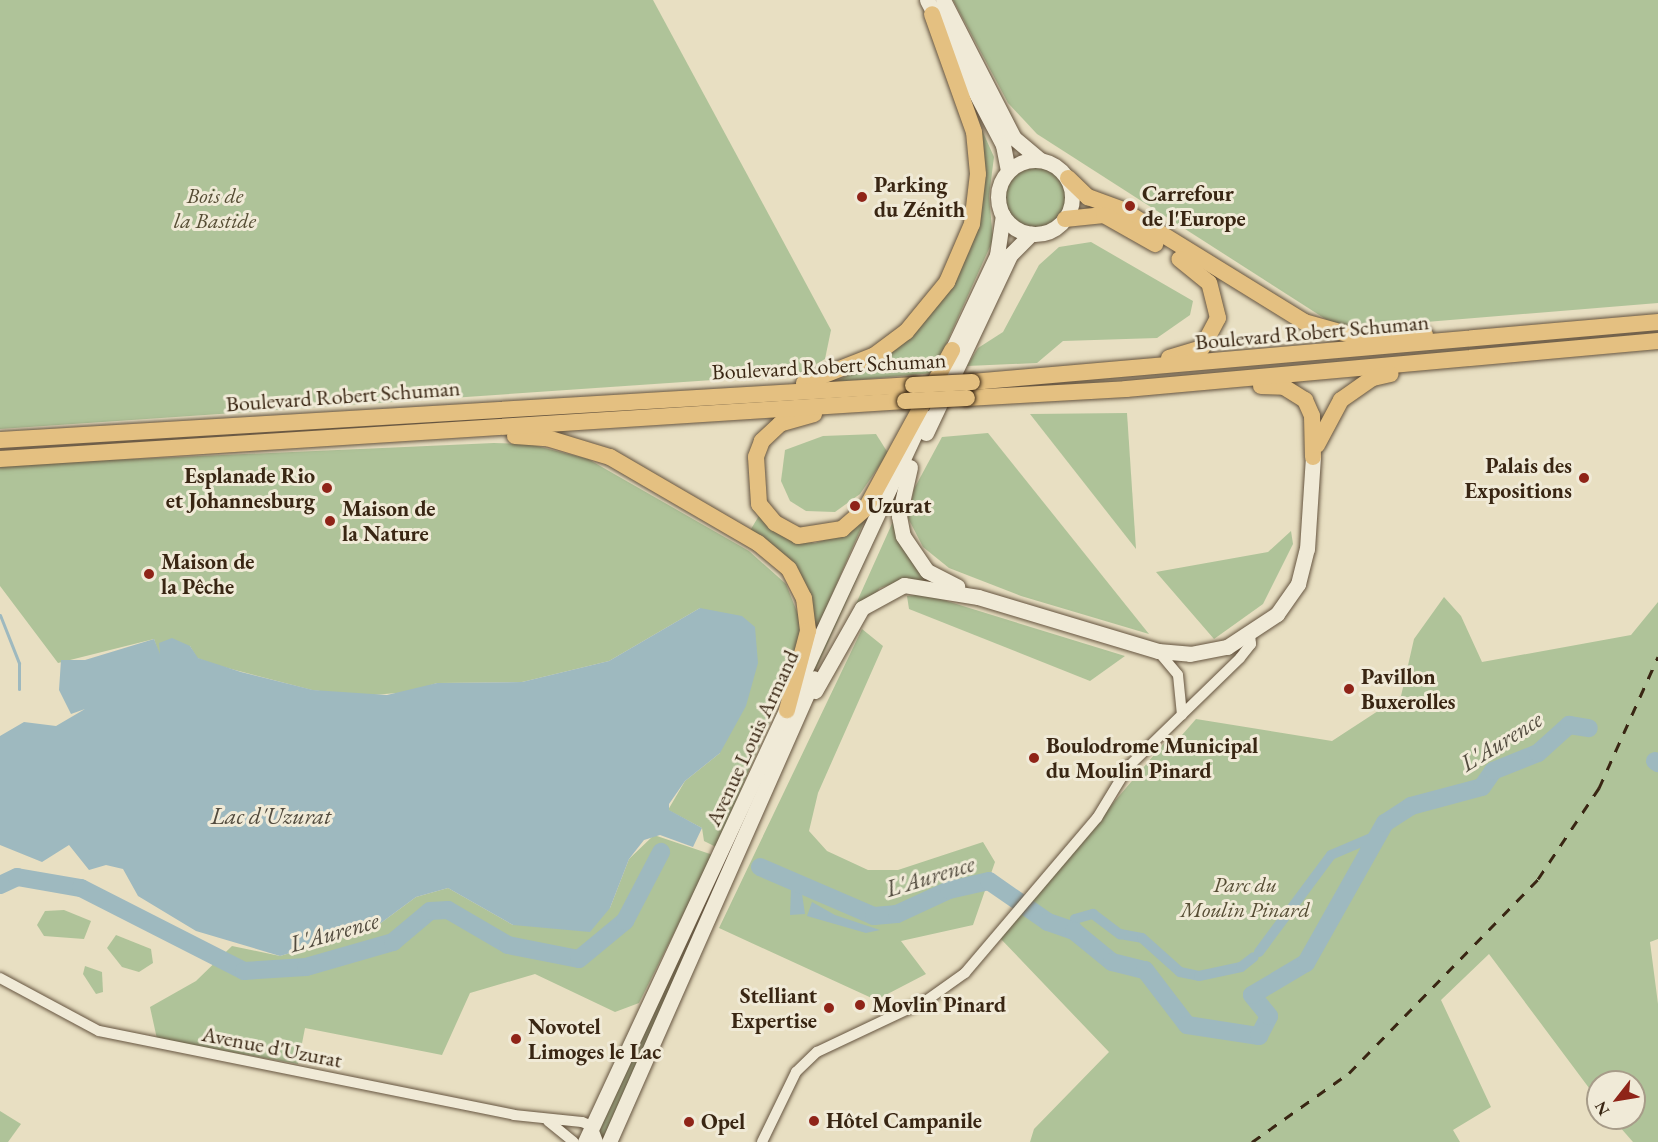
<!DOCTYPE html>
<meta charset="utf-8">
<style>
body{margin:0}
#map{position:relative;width:1658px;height:1142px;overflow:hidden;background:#e8dfc2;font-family:"EB Garamond",serif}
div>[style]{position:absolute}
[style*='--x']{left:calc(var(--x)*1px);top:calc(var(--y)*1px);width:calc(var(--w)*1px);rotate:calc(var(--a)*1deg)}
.green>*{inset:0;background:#afc399}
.round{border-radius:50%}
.water>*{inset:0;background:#9eb9bf}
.stream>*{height:3px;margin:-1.5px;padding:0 1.5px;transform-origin:1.5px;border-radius:1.5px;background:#9eb9bf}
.canal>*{height:10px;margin:-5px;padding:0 5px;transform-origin:5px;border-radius:5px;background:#9eb9bf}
.river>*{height:18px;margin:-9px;padding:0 9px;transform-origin:9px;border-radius:9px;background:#9eb9bf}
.roads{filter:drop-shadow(0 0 2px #65543f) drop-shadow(0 0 2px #65543f)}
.minor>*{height:10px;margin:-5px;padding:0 5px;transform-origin:5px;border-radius:5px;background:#f0ead7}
.secondary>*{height:15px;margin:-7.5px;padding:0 7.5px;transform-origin:7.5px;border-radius:7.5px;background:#f0ead7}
.secondary>.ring{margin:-7.5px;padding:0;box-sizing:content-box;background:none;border:15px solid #f0ead7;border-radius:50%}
.primary>*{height:16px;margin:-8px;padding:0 8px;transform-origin:8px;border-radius:8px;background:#e4c081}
.rail>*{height:3px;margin-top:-1.5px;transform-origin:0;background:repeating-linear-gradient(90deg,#392613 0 10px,transparent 0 20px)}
.bridges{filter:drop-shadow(0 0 2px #392613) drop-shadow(0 0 2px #392613)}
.primary-bridge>*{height:16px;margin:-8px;padding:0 8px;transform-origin:8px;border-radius:8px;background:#e4c081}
.dots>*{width:16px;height:16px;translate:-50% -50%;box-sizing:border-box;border:3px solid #f0ead7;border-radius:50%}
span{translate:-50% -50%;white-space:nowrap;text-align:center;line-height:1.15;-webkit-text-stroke:6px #f0ead7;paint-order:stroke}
.poi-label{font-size:22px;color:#392613;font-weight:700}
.left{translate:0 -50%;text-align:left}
.right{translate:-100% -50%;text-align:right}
.park-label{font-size:22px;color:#564d34;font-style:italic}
.street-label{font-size:22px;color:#392613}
.water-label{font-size:24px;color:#524b3e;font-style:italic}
.north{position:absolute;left:1586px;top:1070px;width:60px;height:60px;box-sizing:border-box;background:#f0ead7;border:2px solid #a79c89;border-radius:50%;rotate:239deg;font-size:16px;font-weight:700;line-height:24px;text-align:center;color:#392613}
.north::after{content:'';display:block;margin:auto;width:21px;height:27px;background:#8f2418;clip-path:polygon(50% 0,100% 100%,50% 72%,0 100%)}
</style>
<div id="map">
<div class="green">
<div style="clip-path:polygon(0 0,653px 0,831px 330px,825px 359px,799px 374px,0 429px)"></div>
<div style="clip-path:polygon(953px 0,1658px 0,1658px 303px,1341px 329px,1037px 134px,1008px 103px)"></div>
<div style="clip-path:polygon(973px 110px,994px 157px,989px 196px,993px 240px,933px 373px,835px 382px,887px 355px,950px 289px,970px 250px,979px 215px)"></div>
<div class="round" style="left:1006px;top:168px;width:60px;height:60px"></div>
<div style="clip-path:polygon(1091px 242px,1193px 301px,1190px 315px,1157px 338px,1063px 341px,1037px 363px,967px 366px,978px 348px,1003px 332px,1039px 265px,1059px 247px)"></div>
<div style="clip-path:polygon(1127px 413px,1136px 549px,1030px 414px)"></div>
<div style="clip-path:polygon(988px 433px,1149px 634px,1021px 596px,949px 568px,923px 547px,908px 518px,914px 489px,942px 437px)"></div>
<div style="clip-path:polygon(876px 434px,888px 453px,860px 494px,835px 512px,806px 511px,790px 501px,781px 481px,785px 450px,823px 436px)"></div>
<div style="clip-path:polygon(494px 443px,529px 444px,588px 459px,749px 551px,786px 584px,801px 622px,798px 657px,716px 847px,704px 841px,702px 828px,668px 810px,685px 781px,720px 753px,700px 608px,609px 661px,522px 682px,437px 683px,409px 692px,361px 696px,312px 690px,216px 665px,197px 658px,190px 646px,159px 654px,154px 639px,58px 663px,0 586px,0 465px)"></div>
<div style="clip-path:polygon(892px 492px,895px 494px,603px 1142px,596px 1125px)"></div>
<div style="clip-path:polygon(760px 514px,796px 540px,815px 543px,846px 533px,865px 519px,813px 638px,807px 596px,748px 534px)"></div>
<div style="clip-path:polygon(895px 517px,934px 582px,904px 580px,880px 588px,846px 626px)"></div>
<div style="clip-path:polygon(1291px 531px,1293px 544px,1263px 604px,1214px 639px,1156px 572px,1268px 552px)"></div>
<div style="clip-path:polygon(924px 594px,1125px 656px,1090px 681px,909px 609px,907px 596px)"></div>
<div style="clip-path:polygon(1444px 597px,1461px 616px,1482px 662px,1631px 635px,1658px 602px,1658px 939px,1650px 942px,1658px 1004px,1658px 1142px,1633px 1142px,1612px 1118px,1634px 1118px,1634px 1082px,1598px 1082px,1598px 1100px,1489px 954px,1441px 1000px,1491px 1107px,1453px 1130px,1460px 1142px,1030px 1142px,1034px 1129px,1109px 1052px,999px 937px,1166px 741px,1175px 743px,1196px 719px,1332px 741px,1401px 696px,1414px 639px)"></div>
<div style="clip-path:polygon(862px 629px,883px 646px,818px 793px,809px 831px,827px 851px,868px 870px,898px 870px,983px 842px,995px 862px,973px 925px,901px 941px,926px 974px,876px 1000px,719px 928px)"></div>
<div style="clip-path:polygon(654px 835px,713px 855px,639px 1003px,615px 1012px,535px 974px,470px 993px,442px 1055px,305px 1028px,298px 1064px,157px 1039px,150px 1007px,196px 981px,232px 946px,280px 956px,374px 928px,416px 897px,448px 888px,513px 925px,610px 908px,629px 859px)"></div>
<div style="clip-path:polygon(64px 910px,91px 921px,84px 939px,44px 936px,37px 925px,45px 911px)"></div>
<div style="clip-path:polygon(116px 935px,151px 949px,153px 963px,139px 972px,122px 967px,107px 948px)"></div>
<div style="clip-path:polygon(85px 966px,102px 972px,103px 992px,96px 994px,83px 974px)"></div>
<div style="clip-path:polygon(0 1111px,21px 1124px,8px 1142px,0 1142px)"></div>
</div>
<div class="water">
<div style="clip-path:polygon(700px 608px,742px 616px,755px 627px,758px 663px,746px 706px,720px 753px,685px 781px,669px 804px,669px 810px,702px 828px,693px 847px,660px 835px,644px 840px,629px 859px,610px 908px,590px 932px,513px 925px,448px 888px,416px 897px,374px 928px,280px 956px,196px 931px,138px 896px,123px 869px,106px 865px,89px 870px,69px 845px,42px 862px,0 845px,0 736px,24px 722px,56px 726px,85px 709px,71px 714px,59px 690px,61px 660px,85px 660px,154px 639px,160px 654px,159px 643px,172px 638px,190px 646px,198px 658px,241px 672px,313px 690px,387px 695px,437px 683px,522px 682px,609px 661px)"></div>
<div style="clip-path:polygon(791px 888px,802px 894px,805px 914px,790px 915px)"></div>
<div style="clip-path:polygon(812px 902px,835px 915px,880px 930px,866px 933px,807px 916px)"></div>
</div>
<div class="stream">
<div style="--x:0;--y:615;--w:52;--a:68.4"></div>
<div style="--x:19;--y:663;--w:26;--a:90"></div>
</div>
<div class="canal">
<div style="--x:1074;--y:931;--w:12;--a:-85"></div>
<div style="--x:1075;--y:919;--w:19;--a:-16"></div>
<div style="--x:1093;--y:914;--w:34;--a:37"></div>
<div style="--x:1120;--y:934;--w:22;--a:10"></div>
<div style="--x:1142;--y:938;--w:51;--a:41.8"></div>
<div style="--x:1180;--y:972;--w:19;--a:12"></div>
<div style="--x:1199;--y:976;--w:43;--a:-12.1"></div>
<div style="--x:1241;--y:967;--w:16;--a:-38"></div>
<div style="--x:1259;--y:952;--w:121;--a:-53.4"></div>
<div style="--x:1331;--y:855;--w:51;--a:-23.1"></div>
</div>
<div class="river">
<div style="--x:1655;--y:761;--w:4;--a:34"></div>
<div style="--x:760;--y:867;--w:124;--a:23.3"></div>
<div style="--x:874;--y:916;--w:23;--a:-5"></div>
<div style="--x:897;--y:914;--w:57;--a:-24.8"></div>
<div style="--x:949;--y:890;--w:41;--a:-12.7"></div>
<div style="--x:989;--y:881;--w:72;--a:34.8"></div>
<div style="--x:1048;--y:922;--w:28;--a:19"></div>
<div style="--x:1074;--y:931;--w:49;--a:39.2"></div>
<div style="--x:1112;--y:962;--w:34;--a:14"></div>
<div style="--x:1145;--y:970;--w:69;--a:52.6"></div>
<div style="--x:1187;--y:1025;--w:73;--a:8.7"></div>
<div style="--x:1259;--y:1036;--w:22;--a:-63"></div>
<div style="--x:1269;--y:1016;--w:27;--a:-129"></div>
<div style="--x:1252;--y:995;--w:63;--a:-30.7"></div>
<div style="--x:1306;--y:963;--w:161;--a:-60.6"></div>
<div style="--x:1385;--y:823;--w:31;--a:-33"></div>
<div style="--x:1411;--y:806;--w:73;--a:-15"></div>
<div style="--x:1482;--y:787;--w:19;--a:-55"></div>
<div style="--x:1493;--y:771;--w:48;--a:-21.8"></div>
<div style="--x:1538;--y:753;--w:42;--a:-42.1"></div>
<div style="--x:1569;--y:725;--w:20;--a:9"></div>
<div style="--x:0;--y:885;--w:19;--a:-25"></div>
<div style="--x:17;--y:877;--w:65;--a:9.8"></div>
<div style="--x:81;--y:888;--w:183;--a:27"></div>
<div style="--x:244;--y:971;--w:62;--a:-3.7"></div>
<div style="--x:306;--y:967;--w:91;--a:-16"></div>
<div style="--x:393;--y:942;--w:48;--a:-40"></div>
<div style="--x:430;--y:911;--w:18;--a:-3"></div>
<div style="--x:448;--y:910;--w:69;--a:30.3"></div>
<div style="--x:508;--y:945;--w:72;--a:11.2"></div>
<div style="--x:579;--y:959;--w:60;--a:-39.6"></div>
<div style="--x:625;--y:921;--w:78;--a:-62.4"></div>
</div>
<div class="roads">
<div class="minor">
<div style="--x:1158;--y:651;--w:31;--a:50"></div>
<div style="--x:1178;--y:675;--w:40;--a:84.3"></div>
<div style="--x:0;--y:978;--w:112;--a:28.2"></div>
<div style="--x:99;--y:1031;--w:423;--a:11.4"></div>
<div style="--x:514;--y:1115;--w:68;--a:5.9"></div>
<div style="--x:582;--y:1122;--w:11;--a:22"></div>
<div style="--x:592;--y:1126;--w:17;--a:69"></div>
<div style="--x:548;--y:1121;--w:33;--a:39"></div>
<div style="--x:762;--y:1142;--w:78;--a:-64.1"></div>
<div style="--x:796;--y:1072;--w:29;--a:-44"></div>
<div style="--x:817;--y:1052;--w:122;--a:-25.3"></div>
<div style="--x:927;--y:1000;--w:47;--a:-35.4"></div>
<div style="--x:965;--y:973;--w:204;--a:-49.6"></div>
<div style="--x:1097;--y:818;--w:60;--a:-58.7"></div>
<div style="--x:1128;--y:767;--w:156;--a:-44.2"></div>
<div style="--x:1240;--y:658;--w:18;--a:-52"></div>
<div style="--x:1251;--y:644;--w:9;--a:-96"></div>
</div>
<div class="secondary">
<div style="--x:927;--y:0;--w:164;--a:62.3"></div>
<div style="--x:1003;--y:145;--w:26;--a:79"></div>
<div style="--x:943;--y:0;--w:155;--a:62.8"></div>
<div style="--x:1014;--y:138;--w:33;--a:40"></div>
<div class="ring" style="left:998px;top:160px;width:59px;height:59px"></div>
<div style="--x:947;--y:361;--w:117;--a:-64.7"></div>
<div style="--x:997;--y:255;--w:40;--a:-81.5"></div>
<div style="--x:926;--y:433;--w:197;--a:-64.7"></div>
<div style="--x:1010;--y:255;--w:30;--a:-45"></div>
<div style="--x:910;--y:467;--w:50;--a:102.7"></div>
<div style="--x:899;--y:516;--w:20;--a:79"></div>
<div style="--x:903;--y:536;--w:42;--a:55.6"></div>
<div style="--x:927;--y:571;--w:34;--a:27"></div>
<div style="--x:815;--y:691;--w:95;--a:-60.5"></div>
<div style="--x:862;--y:608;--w:48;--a:-28.7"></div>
<div style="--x:904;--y:585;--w:75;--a:9.2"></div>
<div style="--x:978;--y:597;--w:188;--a:16.7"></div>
<div style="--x:1158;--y:651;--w:32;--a:5"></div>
<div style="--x:1190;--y:654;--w:38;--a:-11"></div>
<div style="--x:1227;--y:647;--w:60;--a:-33.4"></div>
<div style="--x:1277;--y:614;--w:37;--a:-55"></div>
<div style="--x:1298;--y:584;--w:36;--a:-76"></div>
<div style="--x:1307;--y:549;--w:92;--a:-86.3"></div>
<div style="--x:585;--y:1142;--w:801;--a:-65.03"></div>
<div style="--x:609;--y:1142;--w:507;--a:-66.16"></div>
</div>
<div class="primary">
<div style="--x:1068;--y:178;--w:28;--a:44"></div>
<div style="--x:1088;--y:197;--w:37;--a:20"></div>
<div style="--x:1123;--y:210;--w:213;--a:31.7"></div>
<div style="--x:1304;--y:322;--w:49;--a:15.5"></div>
<div style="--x:1351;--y:335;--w:74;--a:0"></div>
<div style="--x:1065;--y:219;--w:39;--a:-6"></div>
<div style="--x:1104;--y:215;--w:59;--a:29.6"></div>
<div style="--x:1169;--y:358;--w:34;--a:-17"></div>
<div style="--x:1202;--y:348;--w:34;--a:-62"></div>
<div style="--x:1218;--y:318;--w:36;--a:-104"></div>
<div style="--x:1209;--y:283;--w:38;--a:-141"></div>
<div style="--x:972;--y:382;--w:689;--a:-5"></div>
<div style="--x:804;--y:383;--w:76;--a:-21.5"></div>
<div style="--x:875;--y:355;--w:39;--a:-37"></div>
<div style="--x:906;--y:332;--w:65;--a:-50.6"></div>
<div style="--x:947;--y:282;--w:63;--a:-66.7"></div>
<div style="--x:972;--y:224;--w:50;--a:-83.2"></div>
<div style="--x:978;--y:174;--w:42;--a:-95.4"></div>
<div style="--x:974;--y:132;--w:125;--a:-109.6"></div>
<div style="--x:1261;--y:386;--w:23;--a:2"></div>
<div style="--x:1284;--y:387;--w:25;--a:32"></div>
<div style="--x:1305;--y:400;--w:17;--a:66"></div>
<div style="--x:1312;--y:416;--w:41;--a:88.6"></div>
<div style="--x:967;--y:398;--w:159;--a:-3.2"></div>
<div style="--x:1126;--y:389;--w:534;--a:-5.16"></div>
<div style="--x:814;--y:414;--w:35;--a:164"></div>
<div style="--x:780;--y:424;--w:25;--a:137"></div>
<div style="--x:762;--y:441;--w:17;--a:111"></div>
<div style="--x:756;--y:457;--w:47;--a:86.3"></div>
<div style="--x:759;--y:504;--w:25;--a:50"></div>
<div style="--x:775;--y:523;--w:26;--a:29"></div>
<div style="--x:798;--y:536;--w:45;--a:-9"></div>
<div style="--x:842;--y:529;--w:32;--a:-41"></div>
<div style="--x:866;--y:508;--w:180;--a:-61.4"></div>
<div style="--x:515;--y:436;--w:32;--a:4"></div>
<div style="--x:547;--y:438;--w:66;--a:16.8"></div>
<div style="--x:610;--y:457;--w:171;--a:30.2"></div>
<div style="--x:758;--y:543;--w:40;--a:40"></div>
<div style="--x:789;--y:569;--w:33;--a:63"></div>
<div style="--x:804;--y:598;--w:33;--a:83"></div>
<div style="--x:808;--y:631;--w:82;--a:104.9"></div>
<div style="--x:0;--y:440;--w:915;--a:-3.45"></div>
<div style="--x:1317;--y:445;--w:51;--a:-61.9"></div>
<div style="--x:1341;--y:400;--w:39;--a:-35"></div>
<div style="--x:1373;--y:378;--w:18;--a:-13"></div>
<div style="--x:0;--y:459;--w:907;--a:-3.67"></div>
</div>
</div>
<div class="rail">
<div style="--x:1252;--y:1142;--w:119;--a:-35.4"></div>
<div style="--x:1349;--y:1073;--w:271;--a:-45.7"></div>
<div style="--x:1538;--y:879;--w:110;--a:-56.2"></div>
<div style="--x:1599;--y:788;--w:144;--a:-65.8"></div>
</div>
<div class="bridges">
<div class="primary-bridge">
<div style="--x:913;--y:385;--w:59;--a:-2.9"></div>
<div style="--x:905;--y:401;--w:62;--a:-2.8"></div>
</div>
</div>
<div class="dots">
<div style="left:862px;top:197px;background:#8f2418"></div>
<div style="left:1130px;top:206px;background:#8f2418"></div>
<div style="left:1584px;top:478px;background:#8f2418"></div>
<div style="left:327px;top:488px;background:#8f2418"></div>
<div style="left:855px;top:506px;background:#8f2418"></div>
<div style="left:330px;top:521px;background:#8f2418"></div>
<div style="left:149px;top:574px;background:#8f2418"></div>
<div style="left:1349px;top:689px;background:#8f2418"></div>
<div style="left:1034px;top:758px;background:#8f2418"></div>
<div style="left:860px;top:1005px;background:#8f2418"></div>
<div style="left:829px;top:1008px;background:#8f2418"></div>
<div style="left:516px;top:1039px;background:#8f2418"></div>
<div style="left:814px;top:1121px;background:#8f2418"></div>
<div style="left:689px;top:1122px;background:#8f2418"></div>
</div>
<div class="poi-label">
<span class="left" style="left:874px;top:197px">Parking<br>du Zénith</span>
<span class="left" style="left:1142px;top:206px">Carrefour<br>de l'Europe</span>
<span class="right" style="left:1572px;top:478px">Palais des<br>Expositions</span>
<span class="right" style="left:315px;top:488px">Esplanade Rio<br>et Johannesburg</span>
<span class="left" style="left:867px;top:506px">Uzurat</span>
<span class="left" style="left:342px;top:521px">Maison de<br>la Nature</span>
<span class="left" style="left:161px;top:574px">Maison de<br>la Pêche</span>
<span class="left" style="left:1361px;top:689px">Pavillon<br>Buxerolles</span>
<span class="left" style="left:1046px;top:758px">Boulodrome Municipal<br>du Moulin Pinard</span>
<span class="right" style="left:817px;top:1008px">Stelliant<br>Expertise</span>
<span class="left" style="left:872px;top:1005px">Movlin Pinard</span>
<span class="left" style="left:528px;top:1039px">Novotel<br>Limoges le Lac</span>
<span class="left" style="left:826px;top:1121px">Hôtel Campanile</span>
<span class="left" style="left:701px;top:1122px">Opel</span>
</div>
<div class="park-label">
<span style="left:215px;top:208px">Bois de<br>la Bastide</span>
<span style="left:1245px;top:897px">Parc du<br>Moulin Pinard</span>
</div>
<div class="street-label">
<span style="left:1312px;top:332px;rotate:-5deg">Boulevard Robert Schuman</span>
<span style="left:829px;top:366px;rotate:-3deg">Boulevard Robert Schuman</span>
<span style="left:343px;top:396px;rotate:-4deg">Boulevard Robert Schuman</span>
<span style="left:752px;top:738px;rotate:-65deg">Avenue Louis Armand</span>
<span style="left:272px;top:1047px;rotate:11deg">Avenue d'Uzurat</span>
</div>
<div class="water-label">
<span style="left:1501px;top:741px;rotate:-32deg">L'Aurence</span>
<span style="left:271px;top:816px">Lac d'Uzurat</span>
<span style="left:930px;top:876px;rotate:-17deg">L'Aurence</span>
<span style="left:334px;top:932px;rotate:-16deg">L'Aurence</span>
</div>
<div class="north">N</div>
</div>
